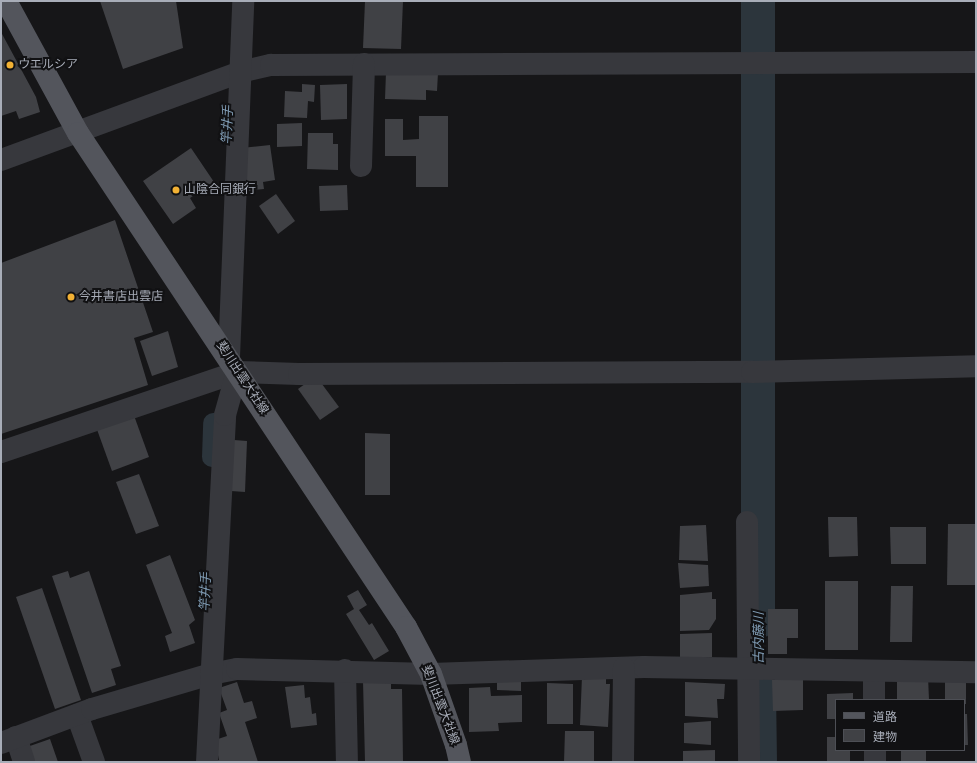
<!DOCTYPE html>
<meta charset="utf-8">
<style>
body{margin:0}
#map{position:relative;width:977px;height:763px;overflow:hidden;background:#161618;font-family:Arial,"Noto Sans JP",sans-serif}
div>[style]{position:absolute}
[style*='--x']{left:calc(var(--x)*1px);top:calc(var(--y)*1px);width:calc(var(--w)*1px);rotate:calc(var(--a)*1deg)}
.canal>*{height:20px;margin:-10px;padding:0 10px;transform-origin:10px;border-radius:10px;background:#2c353c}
.river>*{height:34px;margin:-17px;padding:0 17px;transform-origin:17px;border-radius:17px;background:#2c353c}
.building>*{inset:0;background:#404145}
.minor>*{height:22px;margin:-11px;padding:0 11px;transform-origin:11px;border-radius:11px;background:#37383d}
.major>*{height:22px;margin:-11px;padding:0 11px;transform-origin:11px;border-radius:11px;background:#53555c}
.dots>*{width:11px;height:11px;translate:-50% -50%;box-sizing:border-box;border:2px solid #111113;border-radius:50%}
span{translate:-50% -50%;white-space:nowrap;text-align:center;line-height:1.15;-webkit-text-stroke:4px #111113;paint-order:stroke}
.poi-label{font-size:12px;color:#a8adb8}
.left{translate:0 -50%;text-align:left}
.street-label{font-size:12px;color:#a8adb8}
.water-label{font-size:13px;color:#7f9bb3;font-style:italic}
.frame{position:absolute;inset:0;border:2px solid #a8adb8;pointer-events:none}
.legend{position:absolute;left:835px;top:699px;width:130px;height:52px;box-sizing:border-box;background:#111113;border:1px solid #4d4f55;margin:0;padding:5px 7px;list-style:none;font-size:12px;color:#a8adb8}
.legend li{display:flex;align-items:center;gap:8px;height:20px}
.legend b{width:20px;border:1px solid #4d4f55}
</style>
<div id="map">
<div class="canal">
<div style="--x:212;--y:457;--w:34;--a:-88"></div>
</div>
<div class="river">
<div style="--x:758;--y:622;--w:621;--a:-90"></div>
<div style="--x:759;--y:690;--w:72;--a:89.2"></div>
</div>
<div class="building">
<div style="clip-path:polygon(100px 1px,176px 1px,183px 48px,123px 69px)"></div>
<div style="clip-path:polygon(365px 1px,403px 1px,401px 49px,363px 48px)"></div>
<div style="clip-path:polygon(1px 32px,36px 97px,40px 112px,19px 119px,16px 111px,1px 116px)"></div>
<div style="clip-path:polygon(386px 72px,438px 73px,437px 91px,426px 90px,426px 100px,385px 99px)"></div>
<div style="clip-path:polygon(302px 84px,315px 85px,314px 102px,308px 101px,307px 118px,284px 117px,285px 91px,302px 92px)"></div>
<div style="clip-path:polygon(347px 84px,347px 119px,321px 120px,320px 85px)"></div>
<div style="clip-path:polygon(419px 116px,448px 116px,448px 187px,416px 187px,416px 156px,385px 156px,385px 119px,403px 119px,403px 140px,419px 139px)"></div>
<div style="clip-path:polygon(302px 123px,302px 146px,277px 147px,277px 124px)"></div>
<div style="clip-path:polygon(308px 133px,333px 133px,333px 144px,338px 144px,338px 170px,307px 169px)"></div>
<div style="clip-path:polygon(270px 145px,275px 180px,263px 182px,264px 189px,246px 191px,241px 148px)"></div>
<div style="clip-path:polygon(191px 148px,214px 182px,190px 198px,196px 208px,173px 224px,143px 181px)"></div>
<div style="clip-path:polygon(347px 185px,348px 210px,320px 211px,319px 186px)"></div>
<div style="clip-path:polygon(276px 194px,295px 221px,278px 234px,259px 206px)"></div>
<div style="clip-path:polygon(115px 220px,153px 332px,134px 338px,148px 385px,1px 434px,1px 263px)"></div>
<div style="clip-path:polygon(168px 331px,178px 367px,152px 376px,140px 341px)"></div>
<div style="clip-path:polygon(316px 376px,339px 407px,320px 420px,298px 389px)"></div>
<div style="clip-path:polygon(132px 410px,149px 457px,112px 471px,95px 424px)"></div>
<div style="clip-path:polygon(365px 433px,390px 434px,390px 495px,365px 495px)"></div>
<div style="clip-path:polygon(234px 440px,247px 441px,245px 492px,231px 491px)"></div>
<div style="clip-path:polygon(139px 474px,159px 526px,136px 534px,116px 482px)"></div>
<div style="clip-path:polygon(828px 517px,857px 517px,858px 556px,829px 557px)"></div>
<div style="clip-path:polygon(948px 524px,976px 524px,976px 585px,947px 585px)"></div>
<div style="clip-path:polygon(706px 525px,708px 561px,679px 560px,680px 526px)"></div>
<div style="clip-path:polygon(890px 527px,926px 527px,926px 564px,891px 564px)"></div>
<div style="clip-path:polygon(170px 555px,195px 620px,189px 625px,195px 643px,170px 652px,165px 636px,172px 633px,146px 565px)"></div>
<div style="clip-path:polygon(678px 563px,708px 565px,709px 586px,680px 588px)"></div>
<div style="clip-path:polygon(68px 571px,70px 578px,89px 571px,121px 666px,111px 669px,116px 685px,92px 693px,52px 576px)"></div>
<div style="clip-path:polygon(825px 581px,858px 581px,858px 650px,825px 650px)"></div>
<div style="clip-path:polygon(891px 586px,913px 586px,912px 642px,890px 642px)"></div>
<div style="clip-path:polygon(42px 588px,81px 700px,55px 709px,16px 597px)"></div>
<div style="clip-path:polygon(358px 590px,367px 605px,359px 610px,369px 625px,372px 623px,389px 651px,374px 660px,346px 614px,354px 609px,347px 596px)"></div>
<div style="clip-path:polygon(712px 592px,712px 599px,716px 599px,716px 619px,709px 630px,680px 631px,680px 595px)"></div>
<div style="clip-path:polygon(768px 609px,798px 609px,798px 638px,787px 638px,787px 654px,768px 654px)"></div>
<div style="clip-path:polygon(712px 633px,712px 657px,680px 659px,680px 634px)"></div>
<div style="clip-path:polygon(582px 676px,606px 678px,606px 684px,610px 684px,608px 727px,580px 725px)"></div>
<div style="clip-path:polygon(928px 676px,929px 700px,897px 700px,897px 677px)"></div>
<div style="clip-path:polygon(497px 678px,521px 679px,521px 691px,497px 690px)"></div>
<div style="clip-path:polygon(945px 678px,966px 678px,966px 704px,964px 704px,964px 700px,945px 700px)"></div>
<div style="clip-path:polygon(772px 680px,803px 680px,803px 710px,773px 711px)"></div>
<div style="clip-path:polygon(363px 681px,391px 681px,391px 689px,402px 689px,403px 762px,365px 762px)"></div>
<div style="clip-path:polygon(237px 682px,244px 703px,252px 701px,257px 718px,245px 722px,258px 762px,209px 762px,219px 760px,215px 740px,227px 736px,219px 713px,227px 710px,219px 688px)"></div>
<div style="clip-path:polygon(685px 682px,725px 684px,724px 699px,717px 699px,718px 718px,685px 716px)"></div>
<div style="clip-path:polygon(547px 683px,573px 684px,573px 724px,547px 724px)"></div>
<div style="clip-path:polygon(304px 685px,305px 698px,310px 697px,312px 714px,316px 713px,317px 725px,291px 728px,285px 687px)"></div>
<div style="clip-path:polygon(490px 687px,491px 696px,522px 695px,522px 722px,498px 723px,499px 731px,469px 732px,469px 688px)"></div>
<div style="clip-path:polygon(853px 693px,853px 700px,836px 700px,836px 719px,827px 719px,827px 694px)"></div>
<div style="clip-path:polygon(964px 714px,967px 714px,968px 745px,964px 745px)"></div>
<div style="clip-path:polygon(711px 721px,711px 745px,684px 743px,684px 723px)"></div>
<div style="clip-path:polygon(565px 731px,594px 731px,594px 762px,564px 762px)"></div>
<div style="clip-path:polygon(827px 737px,836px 737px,836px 750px,850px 750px,850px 762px,827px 762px)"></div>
<div style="clip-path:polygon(50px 739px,58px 762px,32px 762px,27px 747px)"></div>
<div style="clip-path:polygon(715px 750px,715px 762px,683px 762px,683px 751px)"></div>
<div style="clip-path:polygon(901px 750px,926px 750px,926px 762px,901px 762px)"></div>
</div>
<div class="minor">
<div style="--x:1;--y:160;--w:255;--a:-20.2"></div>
<div style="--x:240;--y:72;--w:32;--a:-13"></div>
<div style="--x:271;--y:65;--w:705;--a:-0.24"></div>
<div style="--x:361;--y:166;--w:102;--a:-88.3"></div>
<div style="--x:229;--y:357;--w:356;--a:-87.7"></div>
<div style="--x:1;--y:452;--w:249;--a:-18.7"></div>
<div style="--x:237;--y:372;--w:62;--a:1.8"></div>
<div style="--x:299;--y:374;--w:453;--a:-0.3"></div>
<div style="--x:752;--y:372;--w:224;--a:-1.5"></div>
<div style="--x:747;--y:522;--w:240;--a:89.5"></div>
<div style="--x:345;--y:670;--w:92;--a:88.8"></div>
<div style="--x:874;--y:671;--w:29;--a:90"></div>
<div style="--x:77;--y:715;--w:50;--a:70.1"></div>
<div style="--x:16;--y:737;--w:26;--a:72"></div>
<div style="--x:1;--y:743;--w:97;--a:-20.5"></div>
<div style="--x:92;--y:709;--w:124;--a:-16.4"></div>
<div style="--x:211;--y:674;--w:26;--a:-11"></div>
<div style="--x:237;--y:669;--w:194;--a:1.5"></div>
<div style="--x:431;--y:674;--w:213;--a:-1.9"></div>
<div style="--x:644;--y:667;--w:332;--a:0.9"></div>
<div style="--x:875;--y:750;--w:12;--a:90"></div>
<div style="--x:207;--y:762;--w:347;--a:-87"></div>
<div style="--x:225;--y:415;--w:45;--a:-74.4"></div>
<div style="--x:623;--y:762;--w:94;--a:-89.4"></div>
</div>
<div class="major">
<div style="--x:6;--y:1;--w:150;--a:61.4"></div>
<div style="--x:78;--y:133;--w:593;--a:56.42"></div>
<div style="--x:406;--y:627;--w:53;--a:62"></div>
<div style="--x:431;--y:674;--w:75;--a:70.6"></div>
<div style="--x:456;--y:745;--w:17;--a:77"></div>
</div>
<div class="dots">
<div style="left:10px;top:65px;background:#f2b134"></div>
<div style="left:176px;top:190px;background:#f2b134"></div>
<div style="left:71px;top:297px;background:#f2b134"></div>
</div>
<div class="poi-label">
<span class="left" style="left:18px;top:65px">ウエルシア</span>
<span class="left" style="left:184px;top:190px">山陰合同銀行</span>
<span class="left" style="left:79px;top:297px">今井書店出雲店</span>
</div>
<div class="street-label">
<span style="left:242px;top:378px;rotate:57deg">斐川出雲大社線</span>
<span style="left:440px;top:705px;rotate:69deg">斐川出雲大社線</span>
</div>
<div class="water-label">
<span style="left:228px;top:125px;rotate:-87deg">竿井手</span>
<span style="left:206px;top:592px;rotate:-88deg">竿井手</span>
<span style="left:759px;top:638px;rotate:-90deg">古内藤川</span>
</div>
<div class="frame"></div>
<ul class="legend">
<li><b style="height:5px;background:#53555c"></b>道路</li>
<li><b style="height:11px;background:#404145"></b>建物</li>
</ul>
</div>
